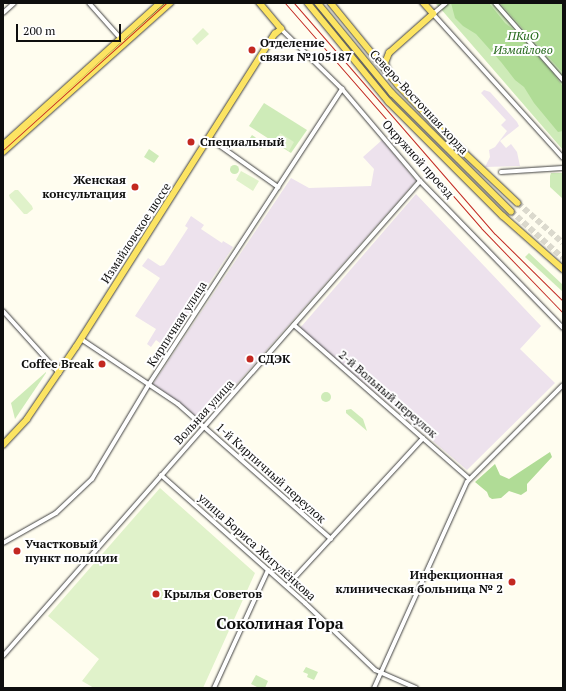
<!DOCTYPE html>
<meta charset="utf-8">
<style>
body{margin:0}
#map{position:relative;width:566px;height:691px;overflow:hidden;background:#fffdef;font-family:"PT Serif",serif}
div>[style]{position:absolute}
[style*='--x']{left:calc(var(--x)*1px);top:calc(var(--y)*1px);width:calc(var(--w)*1px);rotate:calc(var(--a)*1deg)}
.industrial>*{inset:0;background:#ede2ed}
.green>*{inset:0;background:#ceebb8}
.round{border-radius:50%}
.forest>*{inset:0;background:#b0dc96}
.pitch>*{inset:0;background:#e0f2ca}
.major-tunnel>*{height:5.5px;margin-top:-2.75px;transform-origin:0;background:repeating-linear-gradient(90deg,#dbd9cd 0 5.5px,transparent 0 8.5px)}
.roads{filter:drop-shadow(0 0 1px #414141) drop-shadow(0 0 1px #414141)}
.minor>*{height:4px;margin:-2px;padding:0 2px;transform-origin:2px;border-radius:2px;background:#fff}
.major>*{height:5.5px;margin:-2.75px;padding:0 2.75px;transform-origin:2.75px;border-radius:2.75px;background:#fce462}
.tram>*{height:1px;margin:-0.5px;padding:0 0.5px;transform-origin:0.5px;border-radius:0.5px;background:#c32821}
.rail>*{height:1px;margin:-0.5px;padding:0 0.5px;transform-origin:0.5px;border-radius:0.5px;background:#c32821}
.dots>*{width:11px;height:11px;translate:-50% -50%;box-sizing:border-box;border:2px solid #fff;border-radius:50%}
span{translate:-50% -50%;white-space:nowrap;text-align:center;line-height:1.15;-webkit-text-stroke:4px #fff;paint-order:stroke}
.park-label{font-size:12px;color:#25691c;font-style:italic}
.poi-label{font-size:12px;color:#0e0e0e;font-weight:700}
.left{translate:0 -50%;text-align:left}
.right{translate:-100% -50%;text-align:right}
.street-label{font-size:12px;color:#0e0e0e}
.district-label{font-size:16px;color:#0e0e0e;font-weight:700}
.frame{position:absolute;inset:0;border:4px solid #0e0e0e;pointer-events:none}
.scale{position:absolute;left:16px;top:24px;width:105px;height:18px;box-sizing:border-box;border:2px solid #0e0e0e;border-top:0;padding-left:5px;font-size:12px;line-height:14px;white-space:nowrap;color:#0e0e0e;-webkit-text-stroke:3px #fff;paint-order:stroke}
</style>
<div id="map">
<div class="industrial">
<div style="clip-path:polygon(484px 90px,490px 92px,517px 122px,519px 126px,500px 141px,506px 148px,511px 144px,517px 152px,520px 166px,485px 167px,490px 157px,489px 150px,495px 147px,507px 131px,501px 125px,506px 120px,481px 93px)"></div>
<div style="clip-path:polygon(382px 140px,416px 181px,203px 422px,179px 402px,153px 384px,291px 178px,309px 188px,371px 186px,374px 169px,363px 157px)"></div>
<div style="clip-path:polygon(416px 194px,541px 326px,520px 349px,555px 383px,467px 470px,300px 328px)"></div>
<div style="clip-path:polygon(191px 216px,204px 225px,201px 229px,198px 227px,222px 243px,223px 241px,233px 247px,171px 341px,164px 337px,160px 343px,156px 340px,151px 347px,147px 344px,156px 329px,135px 316px,160px 278px,142px 266px,148px 258px,160px 266px,164px 265px,188px 228px,185px 226px)"></div>
</div>
<div class="green">
<div style="clip-path:polygon(435px 3px,563px 3px,563px 150px,440px 8px)"></div>
<div style="clip-path:polygon(264px 103px,307px 130px,291px 153px,249px 126px)"></div>
<div style="clip-path:polygon(252px 135px,265px 144px,261px 149px,248px 141px)"></div>
<div style="clip-path:polygon(149px 149px,159px 156px,154px 163px,144px 157px)"></div>
<div class="round" style="left:229.5px;top:164.5px;width:9px;height:9px"></div>
<div style="clip-path:polygon(551px 173px,563px 173px,563px 199px,550px 187px,550px 176px)"></div>
<div style="clip-path:polygon(529px 253px,563px 285px,563px 292px,525px 257px)"></div>
<div style="clip-path:polygon(46px 372px,46px 373px,15px 419px,11px 403px)"></div>
<div class="round" style="left:321px;top:392px;width:10px;height:10px"></div>
<div style="clip-path:polygon(351px 409px,363px 419px,367px 431px,346px 413px,346px 410px)"></div>
<div style="clip-path:polygon(306px 667px,318px 672px,314px 680px,307px 677px,308px 674px,303px 672px)"></div>
<div style="clip-path:polygon(256px 675px,268px 681px,265px 688px,259px 688px,251px 684px)"></div>
</div>
<div class="forest">
<div style="clip-path:polygon(451px 3px,489px 3px,505px 23px,514px 30px,553px 73px,563px 87px,563px 131px,558px 132px,534px 103px,524px 87px,515px 80px,501px 62px,476px 34px,463px 26px,455px 18px)"></div>
<div style="clip-path:polygon(500px 3px,563px 3px,563px 73px)"></div>
<div style="clip-path:polygon(550px 452px,552px 457px,527px 484px,527px 491px,521px 495px,509px 491px,501px 498px,492px 499px,489px 497px,487px 492px,475px 482px,495px 464px,500px 475px,509px 479px)"></div>
</div>
<div class="pitch">
<div style="clip-path:polygon(203px 28px,209px 34px,197px 45px,192px 39px)"></div>
<div style="clip-path:polygon(280px 133px,294px 142px,289px 151px,275px 141px)"></div>
<div style="clip-path:polygon(241px 171px,259px 181px,253px 191px,236px 180px)"></div>
<div style="clip-path:polygon(15px 190px,18px 190px,32px 206px,33px 209px,27px 214px,24px 214px,10px 198px,9px 195px)"></div>
<div style="clip-path:polygon(160px 488px,255px 573px,203px 688px,94px 688px,82px 681px,99px 659px,48px 616px)"></div>
</div>
<div class="major-tunnel">
<div style="--x:518;--y:203;--w:60;--a:41.6"></div>
<div style="--x:511;--y:211;--w:70;--a:42.1"></div>
</div>
<div class="roads">
<div class="minor">
<div style="--x:89;--y:3;--w:50;--a:48.3"></div>
<div style="--x:446;--y:3;--w:17;--a:140"></div>
<div style="--x:433;--y:14;--w:194;--a:47.9"></div>
<div style="--x:495;--y:3;--w:103;--a:48.6"></div>
<div style="--x:3;--y:13;--w:15;--a:-42"></div>
<div style="--x:281;--y:29;--w:86;--a:44.5"></div>
<div style="--x:342;--y:89;--w:121;--a:49.7"></div>
<div style="--x:420;--y:181;--w:205;--a:45.8"></div>
<div style="--x:209;--y:138;--w:85;--a:35.4"></div>
<div style="--x:501;--y:172;--w:62;--a:-3.7"></div>
<div style="--x:3;--y:311;--w:84;--a:47.9"></div>
<div style="--x:294;--y:325;--w:233;--a:41.3"></div>
<div style="--x:81;--y:339;--w:117;--a:33.8"></div>
<div style="--x:178;--y:404;--w:204;--a:41.4"></div>
<div style="--x:161;--y:475;--w:193;--a:41.6"></div>
<div style="--x:305;--y:603;--w:97;--a:43.7"></div>
<div style="--x:375;--y:670;--w:45;--a:23.7"></div>
<div style="--x:3;--y:543;--w:61;--a:-29.5"></div>
<div style="--x:56;--y:513;--w:50;--a:-43.4"></div>
<div style="--x:92;--y:479;--w:111;--a:-59"></div>
<div style="--x:149;--y:384;--w:353;--a:-56.8"></div>
<div style="--x:287;--y:586;--w:201;--a:-47.4"></div>
<div style="--x:3;--y:656;--w:632;--a:-48.72"></div>
<div style="--x:214;--y:688;--w:130;--a:-65.4"></div>
<div style="--x:374;--y:688;--w:226;--a:-65.7"></div>
<div style="--x:467;--y:482;--w:136;--a:-45.3"></div>
</div>
<div class="major">
<div style="--x:308;--y:3;--w:128;--a:50.7"></div>
<div style="--x:389;--y:102;--w:161;--a:45"></div>
<div style="--x:503;--y:216;--w:80;--a:41.5"></div>
<div style="--x:318;--y:3;--w:117;--a:50.6"></div>
<div style="--x:392;--y:93;--w:168;--a:44.8"></div>
<div style="--x:331;--y:3;--w:107;--a:50.7"></div>
<div style="--x:399;--y:86;--w:74;--a:46.1"></div>
<div style="--x:450;--y:139;--w:93;--a:43.3"></div>
<div style="--x:388;--y:71;--w:9;--a:-111"></div>
<div style="--x:385;--y:63;--w:11;--a:-68"></div>
<div style="--x:389;--y:53;--w:59;--a:-41.6"></div>
<div style="--x:433;--y:14;--w:15;--a:-132"></div>
<div style="--x:3;--y:145;--w:212;--a:-42.1"></div>
<div style="--x:3;--y:152;--w:224;--a:-41.7"></div>
<div style="--x:3;--y:445;--w:35;--a:-47"></div>
<div style="--x:27;--y:419;--w:87;--a:-55.8"></div>
<div style="--x:76;--y:347;--w:371;--a:-57.6"></div>
<div style="--x:275;--y:34;--w:8;--a:-40"></div>
<div style="--x:281;--y:29;--w:34;--a:-130"></div>
</div>
</div>
<div class="tram">
<div style="--x:3;--y:150;--w:219;--a:-42"></div>
</div>
<div class="rail">
<div style="--x:285;--y:3;--w:298;--a:48.9"></div>
<div style="--x:481;--y:228;--w:118;--a:46"></div>
<div style="--x:294;--y:3;--w:306;--a:49"></div>
<div style="--x:495;--y:234;--w:95;--a:44.6"></div>
</div>
<div class="dots">
<div style="left:252px;top:50px;background:#c32821"></div>
<div style="left:191px;top:142px;background:#c32821"></div>
<div style="left:135px;top:187px;background:#c32821"></div>
<div style="left:250px;top:359px;background:#c32821"></div>
<div style="left:102px;top:364px;background:#c32821"></div>
<div style="left:17px;top:551px;background:#c32821"></div>
<div style="left:512px;top:582px;background:#c32821"></div>
<div style="left:156px;top:594px;background:#c32821"></div>
</div>
<div class="park-label">
<span style="left:523px;top:43px">ПКиО<br>Измайлово</span>
</div>
<div class="poi-label">
<span class="left" style="left:260px;top:50px">Отделение<br>связи №105187</span>
<span class="left" style="left:200px;top:142px">Специальный</span>
<span class="right" style="left:126px;top:187px">Женская<br>консультация</span>
<span class="left" style="left:258px;top:359px">СДЭК</span>
<span class="right" style="left:94px;top:364px">Coffee Break</span>
<span class="left" style="left:25px;top:551px">Участковый<br>пункт полиции</span>
<span class="right" style="left:503px;top:582px">Инфекционная<br>клиническая больница № 2</span>
<span class="left" style="left:164px;top:594px">Крылья Советов</span>
</div>
<div class="street-label">
<span style="left:419px;top:102px;rotate:47deg">Северо-Восточная хорда</span>
<span style="left:418px;top:159px;rotate:48deg">Окружной проезд</span>
<span style="left:136px;top:233px;rotate:-57deg">Измайловское шоссе</span>
<span style="left:177px;top:324px;rotate:-57deg">Кирпичная улица</span>
<span style="left:388px;top:394px;rotate:41deg">2-й Вольный переулок</span>
<span style="left:204px;top:412px;rotate:-48deg">Вольная улица</span>
<span style="left:271px;top:473px;rotate:42deg">1-й Кирпичный переулок</span>
<span style="left:257px;top:547px;rotate:42deg">улица Бориса Жигулёнкова</span>
</div>
<div class="district-label">
<span style="left:280px;top:623px">Соколиная Гора</span>
</div>
<div class="frame"></div>
<div class="scale">200 m</div>
</div>
